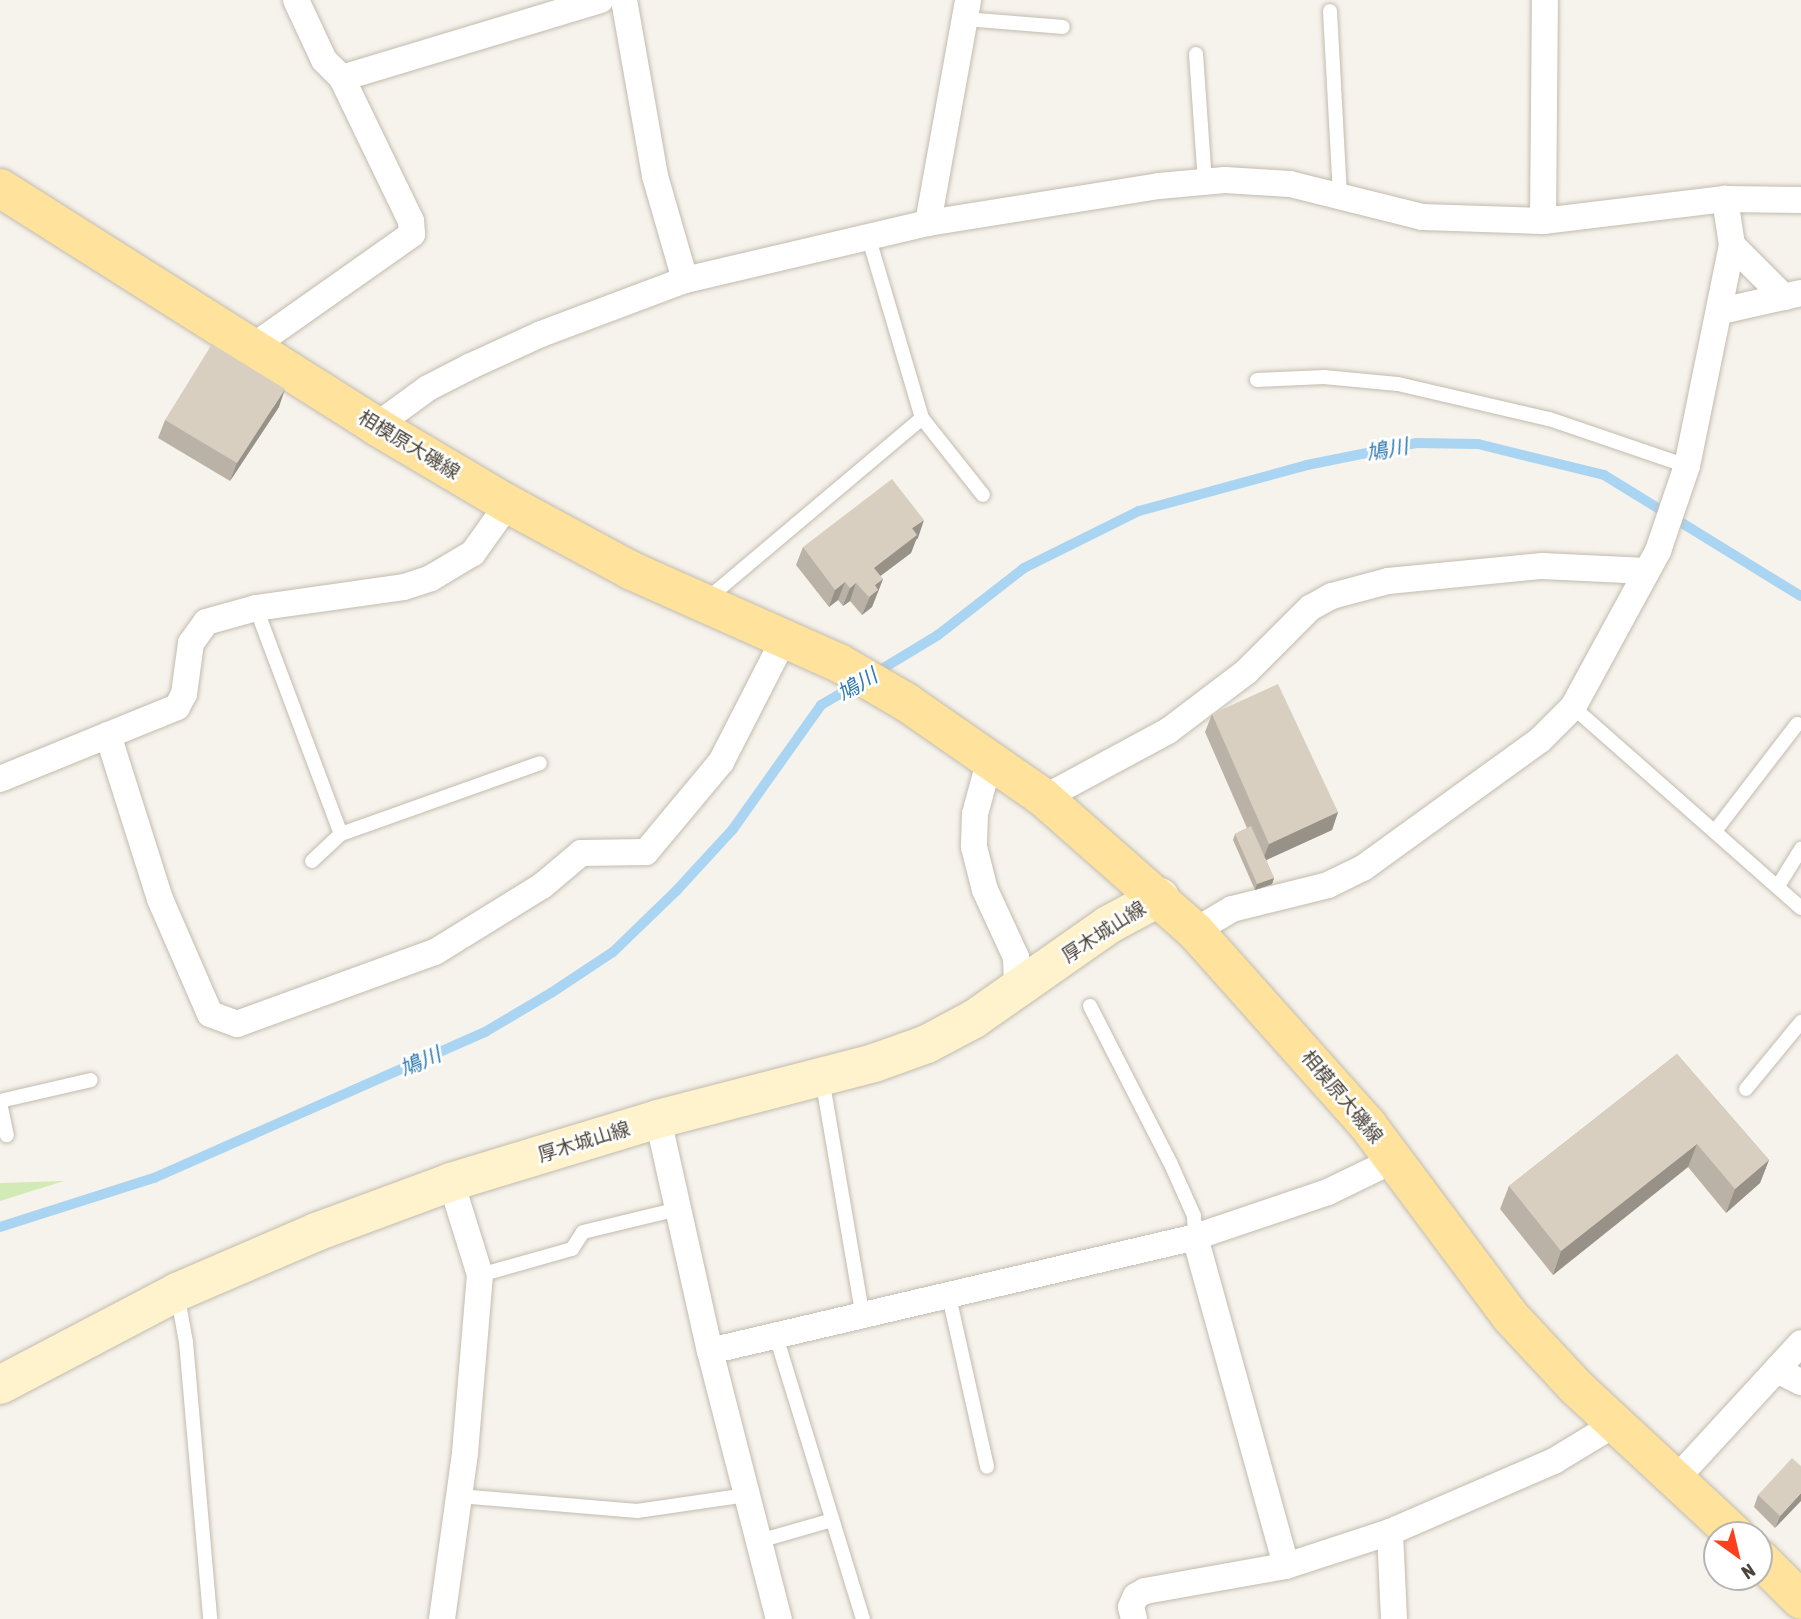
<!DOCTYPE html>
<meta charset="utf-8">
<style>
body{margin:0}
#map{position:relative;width:1801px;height:1619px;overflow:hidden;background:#f6f3ec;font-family:"Asap Condensed","Noto Sans JP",sans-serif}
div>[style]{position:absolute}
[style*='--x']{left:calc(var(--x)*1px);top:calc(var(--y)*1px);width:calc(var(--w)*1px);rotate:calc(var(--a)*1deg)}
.green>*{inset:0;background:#d2eab5}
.stream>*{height:10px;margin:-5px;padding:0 5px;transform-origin:5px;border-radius:5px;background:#a9d4f2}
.roads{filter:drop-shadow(0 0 2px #c2bbae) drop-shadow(0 0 2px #c2bbae)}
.service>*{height:14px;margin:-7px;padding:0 7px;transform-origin:7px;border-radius:7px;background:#fff}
.minor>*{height:26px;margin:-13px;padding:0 13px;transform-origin:13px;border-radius:13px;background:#fff}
.secondary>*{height:38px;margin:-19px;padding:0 19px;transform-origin:19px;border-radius:19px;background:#fff3cd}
.primary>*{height:38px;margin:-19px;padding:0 19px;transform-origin:19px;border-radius:19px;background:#ffe39c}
.wall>*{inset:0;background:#bab2a6}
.shaded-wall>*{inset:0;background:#979187}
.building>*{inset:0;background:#d8cfc1}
span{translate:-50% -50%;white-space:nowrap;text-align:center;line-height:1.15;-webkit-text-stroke:5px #fff;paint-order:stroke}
.street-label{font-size:19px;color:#4b4439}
.water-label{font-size:21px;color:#2e7ab2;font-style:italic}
.north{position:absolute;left:1703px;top:1521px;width:70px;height:70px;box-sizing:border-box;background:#fff;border:2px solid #b7b4b0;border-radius:50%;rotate:146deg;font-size:19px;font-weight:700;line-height:28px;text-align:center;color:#4b4439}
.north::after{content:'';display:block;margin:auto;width:24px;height:32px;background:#fc3f1d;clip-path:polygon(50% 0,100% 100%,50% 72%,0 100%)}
</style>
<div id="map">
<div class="green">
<div style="clip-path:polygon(64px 1181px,0 1201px,0 1183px)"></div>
</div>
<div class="stream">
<div style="--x:872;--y:675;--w:77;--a:-31.2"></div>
<div style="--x:938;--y:635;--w:109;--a:-37.9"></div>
<div style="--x:1024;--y:568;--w:128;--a:-26.4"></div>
<div style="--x:1139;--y:511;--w:174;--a:-15.3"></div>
<div style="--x:1307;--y:465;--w:111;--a:-11.4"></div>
<div style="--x:1416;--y:443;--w:62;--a:0.9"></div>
<div style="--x:1478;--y:444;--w:130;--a:13.8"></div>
<div style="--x:1604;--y:475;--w:231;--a:31.6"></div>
<div style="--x:0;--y:1227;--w:162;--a:-17.7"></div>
<div style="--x:154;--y:1178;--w:362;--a:-23.8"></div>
<div style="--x:485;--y:1032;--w:77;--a:-30.6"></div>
<div style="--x:551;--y:993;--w:74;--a:-33.5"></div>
<div style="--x:613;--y:952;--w:89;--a:-44.1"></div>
<div style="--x:677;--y:890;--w:83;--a:-47.4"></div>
<div style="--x:733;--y:829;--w:152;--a:-54.6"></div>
<div style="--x:821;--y:705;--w:44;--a:-30.1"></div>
</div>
<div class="roads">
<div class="service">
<div style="--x:1330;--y:11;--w:185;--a:86.9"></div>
<div style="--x:966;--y:19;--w:97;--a:4.7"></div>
<div style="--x:1196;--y:54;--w:128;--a:86"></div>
<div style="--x:1257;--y:380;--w:67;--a:-2.6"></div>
<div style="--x:1324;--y:377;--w:74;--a:5.4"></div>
<div style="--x:1398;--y:384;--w:155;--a:13.1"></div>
<div style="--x:1549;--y:419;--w:146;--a:18.8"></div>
<div style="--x:922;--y:418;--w:98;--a:51.6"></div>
<div style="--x:706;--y:600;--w:282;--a:-40.1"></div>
<div style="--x:922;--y:418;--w:190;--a:-106.5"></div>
<div style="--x:256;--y:608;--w:241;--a:69.4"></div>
<div style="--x:1573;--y:707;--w:304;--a:41.4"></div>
<div style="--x:1715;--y:831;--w:135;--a:-52.5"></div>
<div style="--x:312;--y:861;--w:40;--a:-43"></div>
<div style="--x:341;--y:834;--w:211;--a:-19.6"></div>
<div style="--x:1778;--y:886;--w:44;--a:-58.1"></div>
<div style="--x:1090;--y:1006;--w:175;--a:62.9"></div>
<div style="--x:1170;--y:1162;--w:59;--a:66"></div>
<div style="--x:1194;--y:1216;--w:21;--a:87"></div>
<div style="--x:822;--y:1078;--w:236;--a:80.3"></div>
<div style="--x:1746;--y:1089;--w:87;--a:-50.6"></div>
<div style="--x:0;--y:1101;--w:93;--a:-13"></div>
<div style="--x:0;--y:1103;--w:33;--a:78"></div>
<div style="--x:480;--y:1275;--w:96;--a:-15.8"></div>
<div style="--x:572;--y:1249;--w:20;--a:-57"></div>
<div style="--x:583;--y:1232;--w:98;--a:-13.6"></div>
<div style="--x:948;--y:1292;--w:179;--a:77.4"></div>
<div style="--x:177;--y:1293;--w:50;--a:79.6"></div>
<div style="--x:186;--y:1342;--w:278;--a:85"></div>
<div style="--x:775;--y:1333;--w:299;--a:72.9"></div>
<div style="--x:459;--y:1496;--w:179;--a:4.8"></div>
<div style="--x:637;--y:1511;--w:111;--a:-8.3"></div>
<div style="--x:759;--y:1541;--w:76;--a:-16"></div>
</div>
<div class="minor">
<div style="--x:624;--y:0;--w:179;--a:80"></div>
<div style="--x:655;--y:176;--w:108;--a:73.9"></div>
<div style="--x:342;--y:78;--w:270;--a:-16.8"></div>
<div style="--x:1543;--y:221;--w:221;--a:-89.5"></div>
<div style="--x:928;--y:223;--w:227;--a:-79.8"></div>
<div style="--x:1732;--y:245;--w:74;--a:45"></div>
<div style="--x:1721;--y:311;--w:82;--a:-12.7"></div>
<div style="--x:252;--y:347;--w:196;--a:-35.2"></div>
<div style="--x:412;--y:234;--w:13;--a:-94"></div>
<div style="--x:411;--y:221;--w:159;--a:-115.8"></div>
<div style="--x:342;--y:78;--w:25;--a:-135"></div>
<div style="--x:324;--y:60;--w:66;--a:-115"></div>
<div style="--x:376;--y:426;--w:64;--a:-36.2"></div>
<div style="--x:428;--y:388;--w:48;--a:-27.1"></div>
<div style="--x:471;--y:366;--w:77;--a:-24.6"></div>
<div style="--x:541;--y:334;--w:154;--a:-20.6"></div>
<div style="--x:685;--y:280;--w:250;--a:-13.2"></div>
<div style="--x:928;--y:223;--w:234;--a:-9.1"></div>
<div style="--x:1159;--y:186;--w:66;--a:-5.2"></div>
<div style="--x:1225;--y:180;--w:65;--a:3.5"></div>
<div style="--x:1290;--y:184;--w:136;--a:14"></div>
<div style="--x:1422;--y:217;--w:121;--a:1.9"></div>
<div style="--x:1543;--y:221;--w:183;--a:-6.9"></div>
<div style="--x:1725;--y:199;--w:76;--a:0.8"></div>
<div style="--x:108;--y:735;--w:172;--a:72.4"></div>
<div style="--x:160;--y:899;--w:125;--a:66.5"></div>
<div style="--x:210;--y:1014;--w:29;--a:20"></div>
<div style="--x:237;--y:1024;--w:211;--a:-20"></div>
<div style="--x:435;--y:952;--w:126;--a:-31.7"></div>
<div style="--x:542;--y:886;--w:51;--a:-40.2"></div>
<div style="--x:581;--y:853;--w:65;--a:-0.9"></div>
<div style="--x:646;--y:852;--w:117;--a:-50.2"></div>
<div style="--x:721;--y:762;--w:140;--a:-62.9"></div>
<div style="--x:990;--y:759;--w:57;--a:105.3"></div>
<div style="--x:975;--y:814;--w:33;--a:92"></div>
<div style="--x:974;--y:847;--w:44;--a:75.7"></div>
<div style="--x:985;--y:890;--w:74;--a:65.2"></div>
<div style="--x:1016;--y:957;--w:35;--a:88"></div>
<div style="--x:0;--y:779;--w:191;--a:-22.1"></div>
<div style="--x:177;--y:707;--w:15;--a:-62"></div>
<div style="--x:184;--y:694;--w:51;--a:-82.2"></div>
<div style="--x:191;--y:643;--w:26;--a:-54"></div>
<div style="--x:206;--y:622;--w:52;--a:-15.6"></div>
<div style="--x:256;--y:608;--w:149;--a:-8.1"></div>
<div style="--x:404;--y:587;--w:28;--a:-18"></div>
<div style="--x:431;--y:578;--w:49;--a:-30.8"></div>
<div style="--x:473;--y:553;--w:60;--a:-54.5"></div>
<div style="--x:1044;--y:798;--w:141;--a:-28.4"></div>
<div style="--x:1168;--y:731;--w:98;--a:-37.1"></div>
<div style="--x:1246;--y:672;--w:91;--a:-45"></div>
<div style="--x:1310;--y:608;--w:25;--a:-29"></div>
<div style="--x:1332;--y:596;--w:58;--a:-15"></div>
<div style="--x:1388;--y:581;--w:155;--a:-5.6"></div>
<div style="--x:1542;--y:566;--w:105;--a:2.7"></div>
<div style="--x:1195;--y:931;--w:43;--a:-30.7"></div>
<div style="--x:1232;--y:909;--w:99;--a:-14"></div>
<div style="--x:1328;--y:885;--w:39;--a:-26"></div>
<div style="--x:1363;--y:868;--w:218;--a:-35.9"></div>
<div style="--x:1540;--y:740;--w:47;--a:-45"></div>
<div style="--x:1573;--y:707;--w:178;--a:-61.4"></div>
<div style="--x:1658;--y:551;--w:90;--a:-71.2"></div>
<div style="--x:1687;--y:466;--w:226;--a:-78.5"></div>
<div style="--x:1732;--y:245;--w:47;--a:-98.7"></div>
<div style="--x:658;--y:1119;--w:238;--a:77.4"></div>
<div style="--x:710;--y:1351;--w:277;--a:75.6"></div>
<div style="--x:1195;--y:1237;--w:341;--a:74.5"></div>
<div style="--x:710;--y:1351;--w:498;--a:-13.2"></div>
<div style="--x:1195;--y:1237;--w:140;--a:-18.7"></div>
<div style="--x:1328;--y:1192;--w:73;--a:-25.9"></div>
<div style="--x:1777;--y:1370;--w:27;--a:27"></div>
<div style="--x:1677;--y:1478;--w:183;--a:-47.4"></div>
<div style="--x:1390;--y:1532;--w:87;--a:87.4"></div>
<div style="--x:442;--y:1619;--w:168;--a:-82.1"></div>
<div style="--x:465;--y:1453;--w:179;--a:-85.2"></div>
<div style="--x:480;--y:1275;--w:97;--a:-107.3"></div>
<div style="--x:1134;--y:1619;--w:12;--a:-104"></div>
<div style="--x:1131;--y:1607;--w:12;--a:-66"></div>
<div style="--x:1136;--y:1596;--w:10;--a:-29"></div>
<div style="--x:1145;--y:1591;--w:143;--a:-10.1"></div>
<div style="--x:1286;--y:1566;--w:109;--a:-18.1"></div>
<div style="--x:1390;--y:1532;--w:179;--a:-23.4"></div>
<div style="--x:1554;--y:1461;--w:71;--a:-31.2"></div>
</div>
<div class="secondary">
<div style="--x:0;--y:1385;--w:200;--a:-27.7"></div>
<div style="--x:177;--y:1292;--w:151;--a:-23.3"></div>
<div style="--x:316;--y:1232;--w:144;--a:-20.3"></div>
<div style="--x:451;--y:1182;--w:216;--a:-16.9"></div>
<div style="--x:658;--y:1119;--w:223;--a:-14.5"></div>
<div style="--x:874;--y:1063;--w:56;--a:-19.7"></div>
<div style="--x:927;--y:1044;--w:53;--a:-28"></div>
<div style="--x:974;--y:1019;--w:164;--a:-35"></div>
<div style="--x:1108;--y:925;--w:59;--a:-28.3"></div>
</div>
<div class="primary">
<div style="--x:0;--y:188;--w:445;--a:32.3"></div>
<div style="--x:376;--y:426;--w:153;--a:30.6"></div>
<div style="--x:508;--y:504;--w:139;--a:28.4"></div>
<div style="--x:630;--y:570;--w:229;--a:24"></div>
<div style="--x:839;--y:663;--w:78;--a:30.2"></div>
<div style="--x:906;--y:702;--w:168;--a:34.8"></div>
<div style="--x:1044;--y:798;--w:201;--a:41.4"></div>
<div style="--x:1195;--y:931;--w:259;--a:48.3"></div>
<div style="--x:1367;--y:1124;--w:239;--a:53.3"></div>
<div style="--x:1510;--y:1316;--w:97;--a:47.1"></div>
<div style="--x:1576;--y:1387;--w:217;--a:42.9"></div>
<div style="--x:1759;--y:1558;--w:59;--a:45"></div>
</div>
</div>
<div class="wall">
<div style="clip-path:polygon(279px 407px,230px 481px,158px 438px,165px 420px)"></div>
<div style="clip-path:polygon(918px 538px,916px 540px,911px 553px,880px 576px,883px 579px,872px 607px,862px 615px,850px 601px,843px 606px,838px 600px,829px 607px,796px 565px,803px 547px)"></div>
<div style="clip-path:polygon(1212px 714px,1338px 812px,1332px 830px,1266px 860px,1274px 878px,1272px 884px,1255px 890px,1233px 840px,1235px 834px,1247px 828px,1205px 732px)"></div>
<div style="clip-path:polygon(1677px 1054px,1769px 1160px,1760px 1183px,1726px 1213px,1688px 1167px,1553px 1275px,1500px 1209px,1509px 1186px)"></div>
<div style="clip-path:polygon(1801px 1466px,1775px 1528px,1754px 1507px,1758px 1495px)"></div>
</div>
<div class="shaded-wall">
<div style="clip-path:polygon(285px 389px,279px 407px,230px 481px,237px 463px)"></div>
<div style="clip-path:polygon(924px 520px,918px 538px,916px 540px,911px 553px,867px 586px,874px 568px,912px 528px)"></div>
<div style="clip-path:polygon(883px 579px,872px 607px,862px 615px,875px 585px)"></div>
<div style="clip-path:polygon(845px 582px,838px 600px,829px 607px,835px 590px)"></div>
<div style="clip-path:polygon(856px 583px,850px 601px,843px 606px,850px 588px)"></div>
<div style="clip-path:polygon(1338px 812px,1332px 830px,1262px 862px,1269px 844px)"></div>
<div style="clip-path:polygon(1274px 878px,1272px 884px,1255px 890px,1257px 884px)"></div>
<div style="clip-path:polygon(1697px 1144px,1688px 1167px,1553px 1275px,1561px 1251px)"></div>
<div style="clip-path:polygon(1769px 1160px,1760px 1183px,1726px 1213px,1735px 1189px)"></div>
<div style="clip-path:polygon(1801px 1493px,1801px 1501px,1775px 1528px,1780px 1516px)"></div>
</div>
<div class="building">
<div style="clip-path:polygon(212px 344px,285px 389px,237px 463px,165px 420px)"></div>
<div style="clip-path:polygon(892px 479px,924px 520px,912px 528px,917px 535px,874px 568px,883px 579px,875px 585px,878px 590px,869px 597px,856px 583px,850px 588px,845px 582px,835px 590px,803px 547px)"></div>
<div style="clip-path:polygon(1278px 684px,1338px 812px,1269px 844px,1212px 714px)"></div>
<div style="clip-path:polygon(1251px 826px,1274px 878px,1257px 884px,1235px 834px)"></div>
<div style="clip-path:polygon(1677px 1054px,1769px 1160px,1735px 1189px,1697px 1144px,1561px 1251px,1509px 1186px)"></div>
<div style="clip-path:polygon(1792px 1458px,1801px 1466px,1801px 1493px,1780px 1516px,1758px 1495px)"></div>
</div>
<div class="street-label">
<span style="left:409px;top:445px;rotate:31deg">相模原大磯線</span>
<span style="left:1104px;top:932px;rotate:-33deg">厚木城山線</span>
<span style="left:1342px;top:1097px;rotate:50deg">相模原大磯線</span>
<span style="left:584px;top:1142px;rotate:-17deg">厚木城山線</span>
</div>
<div class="water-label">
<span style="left:1387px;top:449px;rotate:-11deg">鳩川</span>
<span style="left:857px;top:684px;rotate:-31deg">鳩川</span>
<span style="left:420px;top:1061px;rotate:-24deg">鳩川</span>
</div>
<div class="north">N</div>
</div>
